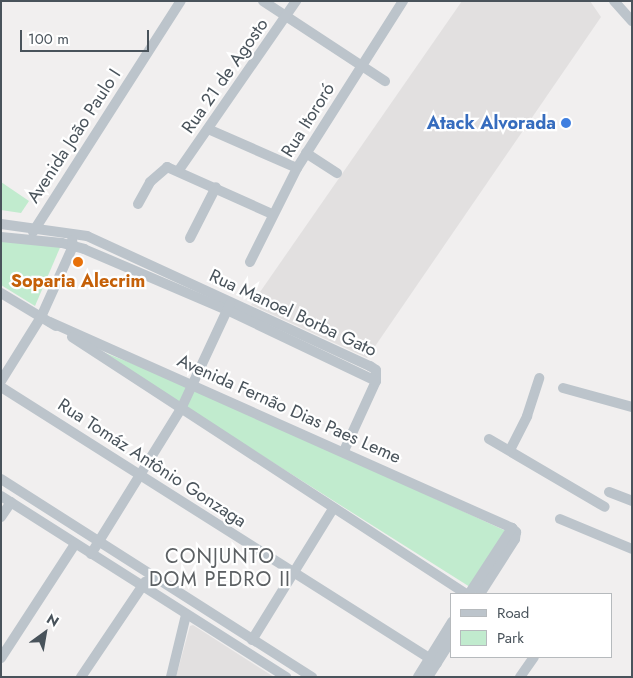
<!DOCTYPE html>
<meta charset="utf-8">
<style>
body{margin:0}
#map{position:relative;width:633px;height:678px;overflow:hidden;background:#f1efef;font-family:Jost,sans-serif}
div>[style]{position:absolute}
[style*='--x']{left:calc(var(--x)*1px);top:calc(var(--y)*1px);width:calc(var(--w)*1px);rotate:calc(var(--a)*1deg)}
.education>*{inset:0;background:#e2e0e0}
.green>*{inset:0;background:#c1ebce}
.minor>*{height:10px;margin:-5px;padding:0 5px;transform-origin:5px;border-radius:5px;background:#bcc4cb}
.dots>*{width:14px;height:14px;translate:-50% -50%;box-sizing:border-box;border:2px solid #fff;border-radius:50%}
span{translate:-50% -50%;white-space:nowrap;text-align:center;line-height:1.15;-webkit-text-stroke:4.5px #fff;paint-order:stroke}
.street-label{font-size:18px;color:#49535b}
.shop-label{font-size:18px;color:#366cbe;font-weight:700}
.right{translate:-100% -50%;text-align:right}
.food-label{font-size:18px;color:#c56008;font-weight:700}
.quarter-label{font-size:20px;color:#5c6063;letter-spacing:1px}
.frame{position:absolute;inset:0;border:2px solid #49535b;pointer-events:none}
.legend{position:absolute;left:450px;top:593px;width:162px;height:65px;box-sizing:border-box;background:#fff;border:1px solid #b6babd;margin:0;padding:6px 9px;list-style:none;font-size:15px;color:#49535b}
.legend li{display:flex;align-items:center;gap:10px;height:25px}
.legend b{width:25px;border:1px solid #b6babd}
.north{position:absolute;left:20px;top:608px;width:50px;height:50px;-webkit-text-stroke:4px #fff;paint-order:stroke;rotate:32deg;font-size:14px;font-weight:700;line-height:20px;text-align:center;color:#49535b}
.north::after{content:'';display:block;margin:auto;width:18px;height:22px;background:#49535b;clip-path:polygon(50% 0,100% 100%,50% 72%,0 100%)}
.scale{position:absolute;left:20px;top:30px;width:129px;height:22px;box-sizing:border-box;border:2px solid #49535b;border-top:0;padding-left:6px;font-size:15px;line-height:18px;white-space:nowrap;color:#49535b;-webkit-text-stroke:4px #fff;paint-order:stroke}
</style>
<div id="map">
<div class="education">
<div style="clip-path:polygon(462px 1px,590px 1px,601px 17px,367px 358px,251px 305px)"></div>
<div style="clip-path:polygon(193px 625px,274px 677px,176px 677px,190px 626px)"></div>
</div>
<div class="green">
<div style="clip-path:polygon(1px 182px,29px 201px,21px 213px,1px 210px)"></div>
<div style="clip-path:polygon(1px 239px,62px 243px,35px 306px,1px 285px)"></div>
<div style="clip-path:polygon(90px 347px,192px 387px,506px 531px,470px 587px)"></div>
</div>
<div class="minor">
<div style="--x:263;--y:1;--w:146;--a:33.3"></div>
<div style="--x:614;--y:1;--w:27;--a:48"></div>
<div style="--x:208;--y:129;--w:97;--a:23.7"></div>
<div style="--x:306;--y:153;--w:37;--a:33"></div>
<div style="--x:179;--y:170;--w:206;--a:-55.3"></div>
<div style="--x:138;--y:204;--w:25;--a:-61"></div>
<div style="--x:150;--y:182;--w:23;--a:-41"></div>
<div style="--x:167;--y:167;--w:115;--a:24.1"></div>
<div style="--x:1;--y:224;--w:87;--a:7.9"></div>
<div style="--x:87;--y:236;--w:311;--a:24.7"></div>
<div style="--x:370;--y:366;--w:7;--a:34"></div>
<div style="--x:376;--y:370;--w:11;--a:90"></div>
<div style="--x:376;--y:381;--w:77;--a:114.6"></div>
<div style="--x:33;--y:232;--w:274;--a:-57.4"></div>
<div style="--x:1;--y:237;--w:61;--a:5.6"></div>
<div style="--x:62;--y:243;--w:23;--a:15"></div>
<div style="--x:84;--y:249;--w:155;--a:23.1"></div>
<div style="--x:227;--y:310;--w:165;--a:25.5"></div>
<div style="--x:190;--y:238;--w:57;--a:-63"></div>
<div style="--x:250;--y:262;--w:105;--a:-63.4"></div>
<div style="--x:297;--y:168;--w:198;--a:-57.6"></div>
<div style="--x:1;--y:293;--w:64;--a:31"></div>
<div style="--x:50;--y:322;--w:506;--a:24.03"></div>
<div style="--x:512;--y:528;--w:6;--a:45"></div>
<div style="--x:516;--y:532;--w:7;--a:98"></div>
<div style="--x:515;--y:539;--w:65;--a:122.5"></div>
<div style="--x:72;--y:337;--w:470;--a:33.1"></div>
<div style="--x:1;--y:381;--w:75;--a:-58"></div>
<div style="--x:41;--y:317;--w:78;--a:-65.7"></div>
<div style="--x:73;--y:246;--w:6;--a:-99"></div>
<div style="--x:1;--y:387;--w:516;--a:32.33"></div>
<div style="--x:563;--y:388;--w:72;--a:15.4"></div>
<div style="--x:489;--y:439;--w:134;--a:30.4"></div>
<div style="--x:510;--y:450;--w:38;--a:-63"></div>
<div style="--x:527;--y:416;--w:40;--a:-72"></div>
<div style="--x:1;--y:479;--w:369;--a:32.5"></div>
<div style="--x:609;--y:492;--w:25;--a:21"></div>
<div style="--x:1;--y:496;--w:338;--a:32.4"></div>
<div style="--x:1;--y:517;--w:18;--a:-56"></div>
<div style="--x:560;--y:519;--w:78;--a:22.6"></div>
<div style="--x:91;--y:554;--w:171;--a:-58.2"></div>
<div style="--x:181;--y:409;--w:116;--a:-65"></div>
<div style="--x:469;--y:594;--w:79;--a:-56.9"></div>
<div style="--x:252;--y:640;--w:154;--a:-58.3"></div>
<div style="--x:1;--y:658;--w:136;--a:-57"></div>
<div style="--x:81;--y:677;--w:115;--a:-56"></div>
<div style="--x:171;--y:677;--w:64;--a:-76.4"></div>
<div style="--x:418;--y:677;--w:65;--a:-58.3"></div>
<div style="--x:428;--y:677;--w:45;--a:-57.7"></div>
<div style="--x:520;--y:677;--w:24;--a:-55"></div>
</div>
<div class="dots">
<div style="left:566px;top:123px;background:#3f7fe0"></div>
<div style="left:78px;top:262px;background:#e8710a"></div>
</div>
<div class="street-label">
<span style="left:225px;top:76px;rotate:-55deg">Rua 21 de Agosto</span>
<span style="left:308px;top:120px;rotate:-58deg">Rua Itororó</span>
<span style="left:74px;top:136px;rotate:-57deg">Avenida João Paulo I</span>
<span style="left:293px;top:313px;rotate:25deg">Rua Manoel Borba Gato</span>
<span style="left:289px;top:409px;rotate:24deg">Avenida Fernão Dias Paes Leme</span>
<span style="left:152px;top:463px;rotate:33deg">Rua Tomáz Antônio Gonzaga</span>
</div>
<div class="shop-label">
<span class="right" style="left:556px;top:123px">Atack Alvorada</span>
</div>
<div class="food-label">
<span style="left:78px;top:281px">Soparia Alecrim</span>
</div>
<div class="quarter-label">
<span style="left:220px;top:568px">CONJUNTO<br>DOM PEDRO II</span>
</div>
<div class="frame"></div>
<ul class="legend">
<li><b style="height:6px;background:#bcc4cb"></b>Road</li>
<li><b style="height:14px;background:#c1ebce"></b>Park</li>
</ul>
<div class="north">N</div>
<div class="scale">100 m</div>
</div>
